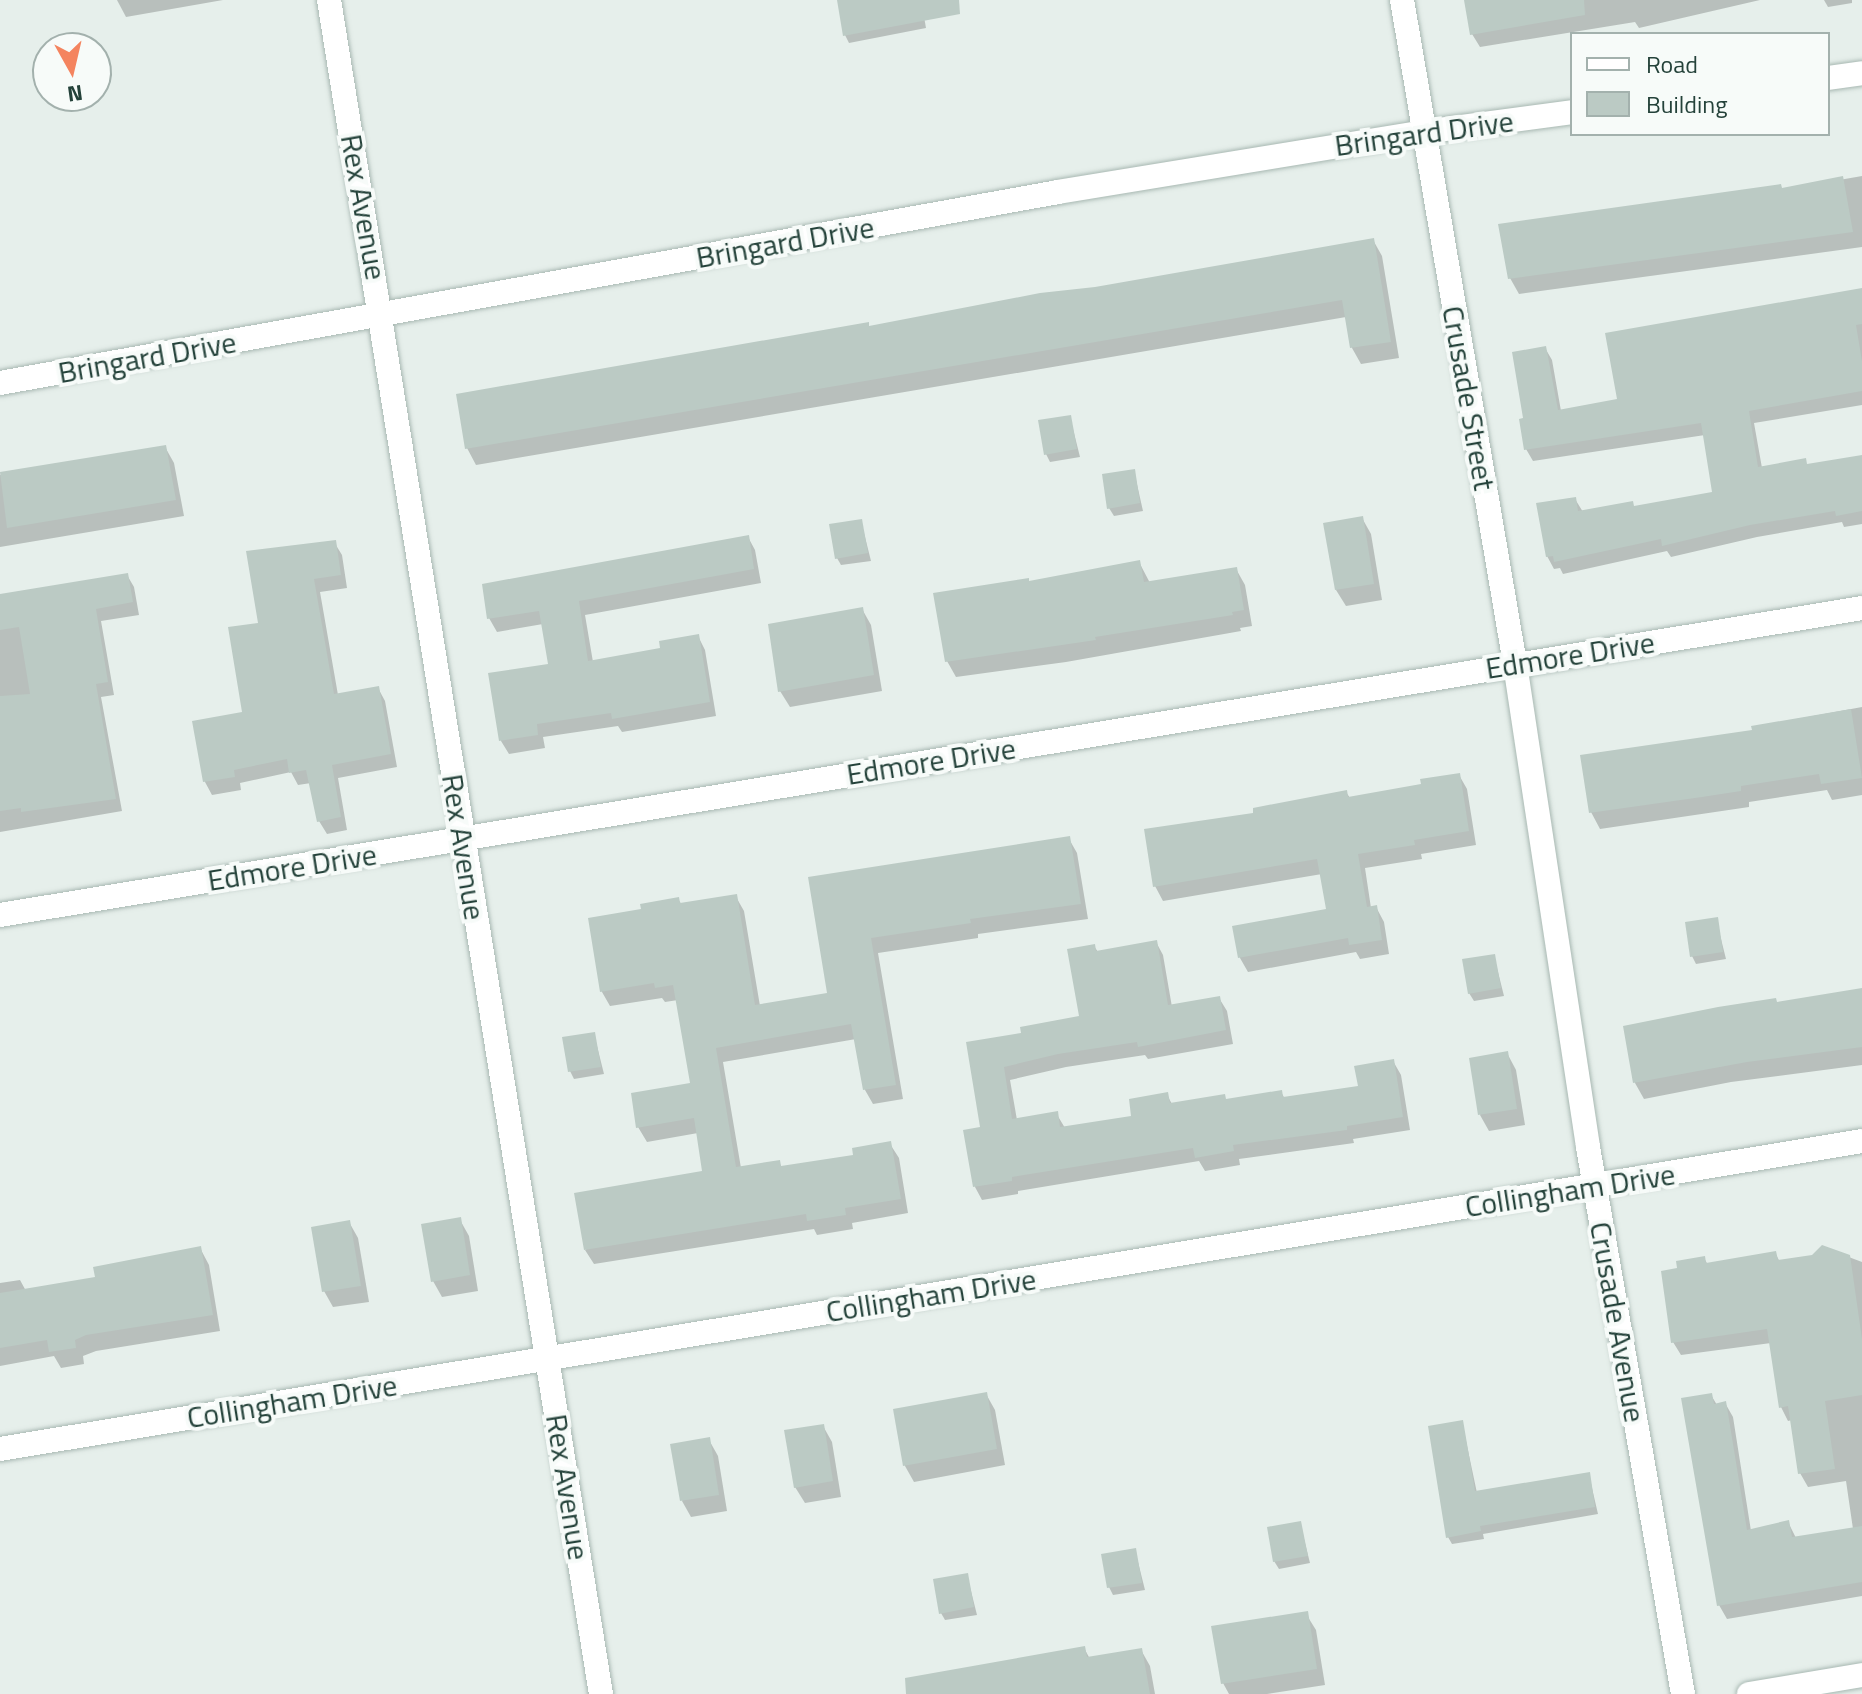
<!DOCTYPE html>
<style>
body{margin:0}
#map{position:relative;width:1862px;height:1694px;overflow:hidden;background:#e6efeb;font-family:"Titillium Web",sans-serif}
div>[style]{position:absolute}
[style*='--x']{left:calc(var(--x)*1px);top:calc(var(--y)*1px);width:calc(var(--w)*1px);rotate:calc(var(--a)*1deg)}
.shadow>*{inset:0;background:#0003}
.building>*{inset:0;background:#bbcac4}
.roads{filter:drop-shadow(0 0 2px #a8b8b2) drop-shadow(0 0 2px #a8b8b2)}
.street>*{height:24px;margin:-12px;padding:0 12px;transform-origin:12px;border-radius:12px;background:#fff}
span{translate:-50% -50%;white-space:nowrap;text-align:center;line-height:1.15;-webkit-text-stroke:8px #f7fbf9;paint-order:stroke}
.street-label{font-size:30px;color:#24423a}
.legend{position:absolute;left:1570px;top:32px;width:260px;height:104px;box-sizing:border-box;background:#f7fbf9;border:2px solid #a3b1ad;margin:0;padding:10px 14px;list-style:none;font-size:24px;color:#24423a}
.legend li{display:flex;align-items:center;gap:16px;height:40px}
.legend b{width:40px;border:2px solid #a3b1ad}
.north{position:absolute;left:32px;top:32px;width:80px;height:80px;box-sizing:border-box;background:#f7fbf9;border:2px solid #a3b1ad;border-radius:50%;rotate:172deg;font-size:22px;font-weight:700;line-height:32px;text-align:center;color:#24423a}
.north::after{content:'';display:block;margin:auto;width:28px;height:36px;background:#f4845f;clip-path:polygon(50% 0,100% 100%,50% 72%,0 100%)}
</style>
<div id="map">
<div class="shadow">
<div style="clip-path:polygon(117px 0,223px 0,126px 17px)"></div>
<div style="clip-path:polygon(866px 0,921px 0,926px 28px,849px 43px,845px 35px)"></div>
<div style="clip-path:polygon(1466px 0,1760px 0,1639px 28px,1635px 22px,1480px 47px,1472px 34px)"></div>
<div style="clip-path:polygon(1824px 0,1852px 0,1852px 3px,1828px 7px)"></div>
<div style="clip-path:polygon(1862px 176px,1862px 247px,1519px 294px,1510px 278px,1782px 190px)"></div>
<div style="clip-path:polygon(1373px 240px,1382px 256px,1399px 358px,1361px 364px,1352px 348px,1346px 317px,476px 465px,467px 448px,1095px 289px)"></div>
<div style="clip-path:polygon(1862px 292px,1862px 405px,1754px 423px,1762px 468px,1808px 466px,1862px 457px,1862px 524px,1844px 527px,1842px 522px,1757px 537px,1671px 557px,1667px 551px,1563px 574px,1560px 568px,1554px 569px,1547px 556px,1575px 499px,1583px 512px,1635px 508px,1715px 494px,1705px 435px,1533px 461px,1526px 449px,1525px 420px,1545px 348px,1552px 360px,1561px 411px,1619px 401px)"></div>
<div style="clip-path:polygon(1070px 417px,1080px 457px,1050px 462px,1046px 454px)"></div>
<div style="clip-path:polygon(165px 447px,174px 463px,184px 516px,0 547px,0 475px)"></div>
<div style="clip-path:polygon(1134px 471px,1143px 511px,1114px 516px,1109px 508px)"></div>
<div style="clip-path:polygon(1362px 518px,1371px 534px,1382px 600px,1346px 606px,1336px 590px)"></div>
<div style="clip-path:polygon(861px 521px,871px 561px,841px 565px,837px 558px)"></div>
<div style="clip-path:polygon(748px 537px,755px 550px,761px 583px,585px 615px,593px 662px,663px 650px,698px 636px,705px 650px,716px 716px,622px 732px,618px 726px,543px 737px,545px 748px,509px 754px,501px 741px,490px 675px,550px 666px,543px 624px,497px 632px,489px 618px)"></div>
<div style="clip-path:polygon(334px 542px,342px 555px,347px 588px,320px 592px,338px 695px,378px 688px,385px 701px,397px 767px,338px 778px,347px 830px,327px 834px,319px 821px,311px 783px,298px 785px,291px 772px,240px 783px,241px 790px,212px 795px,205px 782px,194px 722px,244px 714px,260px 624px)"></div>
<div style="clip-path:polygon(1139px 562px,1150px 583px,1236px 569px,1245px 585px,1252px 626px,1240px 628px,1241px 631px,1066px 662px,956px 677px,947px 661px)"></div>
<div style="clip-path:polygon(127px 575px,134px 587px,139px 615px,101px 621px,114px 695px,101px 697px,122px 811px,0 832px,0 596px)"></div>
<div style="clip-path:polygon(862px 609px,871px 625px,882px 691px,790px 707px,780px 691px)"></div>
<div style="clip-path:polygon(1862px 707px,1862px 795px,1832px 800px,1827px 790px,1749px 802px,1749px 807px,1600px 829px,1591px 812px,1754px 732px,1753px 727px)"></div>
<div style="clip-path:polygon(1459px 775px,1467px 789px,1476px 845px,1421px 854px,1422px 859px,1365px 868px,1371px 908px,1376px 907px,1384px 922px,1389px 954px,1360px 959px,1356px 952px,1248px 972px,1240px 958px,1235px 927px,1328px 910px,1322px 874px,1163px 901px,1155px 886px,1256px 814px,1346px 792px,1350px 798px,1423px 786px)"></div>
<div style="clip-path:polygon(1069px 839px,1077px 853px,1088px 919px,978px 934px,978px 938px,878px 953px,903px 1099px,873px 1104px,865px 1090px,856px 1039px,723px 1062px,741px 1168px,779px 1162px,782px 1168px,855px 1157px,890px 1144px,899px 1158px,908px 1213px,852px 1223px,853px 1229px,817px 1235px,814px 1229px,594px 1264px,585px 1250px,705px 1172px,698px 1133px,647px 1142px,638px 1127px,692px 1085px,678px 1000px,665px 1002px,662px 998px,610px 1006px,602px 992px,590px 919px,644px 910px,678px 899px,682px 905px,736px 897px,744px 911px,760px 1006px,829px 995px,810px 879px)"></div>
<div style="clip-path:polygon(1716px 919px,1726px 959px,1696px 964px,1692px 956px)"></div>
<div style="clip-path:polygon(1156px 942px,1163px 955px,1172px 1007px,1219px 998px,1227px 1011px,1233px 1044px,1148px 1059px,1145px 1055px,1066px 1067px,1010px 1080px,1017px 1120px,1056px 1113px,1065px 1128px,1134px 1117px,1167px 1095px,1172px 1104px,1226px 1101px,1281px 1092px,1285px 1099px,1360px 1087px,1393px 1061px,1401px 1075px,1410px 1130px,1353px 1139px,1354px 1143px,1239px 1159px,1240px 1165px,1205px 1171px,1199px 1161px,1018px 1191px,1018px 1194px,982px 1200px,975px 1187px,982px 1129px,968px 1044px,1023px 1035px,1081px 1017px,1094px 946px,1098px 952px)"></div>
<div style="clip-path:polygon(1494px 956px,1504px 996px,1474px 1001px,1469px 993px)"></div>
<div style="clip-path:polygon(1862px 990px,1862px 1065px,1731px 1082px,1644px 1099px,1635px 1083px,1626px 1027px)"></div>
<div style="clip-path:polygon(594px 1034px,604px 1074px,574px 1079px,570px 1071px)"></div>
<div style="clip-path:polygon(1507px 1053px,1516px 1070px,1525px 1125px,1489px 1131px,1480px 1115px)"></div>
<div style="clip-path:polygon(460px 1220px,469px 1236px,478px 1291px,442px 1297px,433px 1281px)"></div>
<div style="clip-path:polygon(349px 1222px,358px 1238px,369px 1302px,333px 1307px,324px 1291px)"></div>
<div style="clip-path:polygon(1822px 1247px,1862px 1262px,1862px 1596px,1727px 1619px,1719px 1605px,1711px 1395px,1717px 1405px,1725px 1403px,1733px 1417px,1751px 1531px,1788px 1522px,1796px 1538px,1853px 1529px,1846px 1481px,1808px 1487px,1800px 1473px,1792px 1420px,1788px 1421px,1781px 1407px,1771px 1343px,1681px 1355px,1673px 1342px,1680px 1270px,1704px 1258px,1708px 1265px,1775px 1253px,1780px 1262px,1813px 1257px)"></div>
<div style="clip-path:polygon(200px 1248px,209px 1265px,220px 1331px,96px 1351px,83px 1356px,84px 1364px,61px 1368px,54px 1356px,0 1366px,0 1283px,20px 1280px,26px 1291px,97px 1279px)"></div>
<div style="clip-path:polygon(986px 1394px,995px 1410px,1005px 1465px,914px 1482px,905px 1466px,896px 1411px)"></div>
<div style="clip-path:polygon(1462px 1422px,1477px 1493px,1589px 1475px,1598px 1514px,1483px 1534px,1484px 1539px,1452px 1544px,1448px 1537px)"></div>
<div style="clip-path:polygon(823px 1426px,832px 1442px,841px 1497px,805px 1503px,795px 1487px)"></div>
<div style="clip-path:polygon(709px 1440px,718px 1456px,727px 1511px,691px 1517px,682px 1501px)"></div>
<div style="clip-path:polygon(1300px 1523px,1310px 1563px,1279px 1569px,1274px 1561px)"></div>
<div style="clip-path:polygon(1135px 1550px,1145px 1590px,1113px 1595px,1109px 1587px)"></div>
<div style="clip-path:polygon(967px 1575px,977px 1615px,945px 1620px,941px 1613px)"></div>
<div style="clip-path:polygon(1306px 1614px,1316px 1630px,1325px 1685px,1267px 1694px,1229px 1694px,1223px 1683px)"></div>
<div style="clip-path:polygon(1084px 1648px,1090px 1659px,1141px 1650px,1150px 1666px,1155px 1694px,929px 1694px)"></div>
</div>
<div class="building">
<div style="clip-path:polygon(837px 0,959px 0,960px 14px,843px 36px)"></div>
<div style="clip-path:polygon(1464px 0,1584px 0,1585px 15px,1470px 35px)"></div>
<div style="clip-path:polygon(1843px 176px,1853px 232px,1508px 279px,1498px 224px,1781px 184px,1782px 188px)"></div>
<div style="clip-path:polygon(1374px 238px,1391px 342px,1350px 348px,1342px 300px,465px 449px,456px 394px,869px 322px,869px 326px,1040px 293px,1095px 287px)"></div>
<div style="clip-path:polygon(1862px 288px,1862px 324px,1856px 325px,1862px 361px,1862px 391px,1749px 411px,1758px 467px,1806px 458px,1807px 464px,1862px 455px,1862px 511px,1836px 516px,1835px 511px,1750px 525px,1662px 546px,1661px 539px,1554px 562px,1553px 556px,1546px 557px,1536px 503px,1576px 497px,1578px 511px,1633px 501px,1634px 506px,1712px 492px,1701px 423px,1524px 450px,1519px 419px,1523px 418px,1512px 352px,1546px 346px,1558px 410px,1617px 399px,1605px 333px)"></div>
<div style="clip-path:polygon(1071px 415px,1077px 449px,1044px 455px,1038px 420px)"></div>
<div style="clip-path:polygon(166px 445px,176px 500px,7px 528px,0 472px)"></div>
<div style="clip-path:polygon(1135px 469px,1140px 503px,1107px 509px,1102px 474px)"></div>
<div style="clip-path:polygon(1363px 516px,1374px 584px,1335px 590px,1323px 523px)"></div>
<div style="clip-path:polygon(862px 519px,868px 553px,835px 559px,829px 524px)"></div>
<div style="clip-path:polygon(749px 535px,754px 569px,579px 601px,588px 661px,660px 648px,659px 641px,699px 634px,710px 702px,612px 719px,611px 713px,537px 724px,538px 735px,499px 741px,488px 673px,548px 664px,539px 611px,487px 619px,482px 584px)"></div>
<div style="clip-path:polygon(336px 540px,341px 575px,314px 579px,334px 694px,379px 686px,391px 754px,332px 765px,341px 817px,317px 822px,306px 770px,289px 773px,287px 759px,234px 770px,235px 777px,203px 782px,192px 721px,242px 712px,228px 627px,258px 623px,246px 551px)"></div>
<div style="clip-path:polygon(1140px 560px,1144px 582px,1237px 567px,1244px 610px,1232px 612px,1233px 615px,1095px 637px,1096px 640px,945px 662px,933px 593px,1029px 578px,1029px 581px)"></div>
<div style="clip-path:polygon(128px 573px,133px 602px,96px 609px,108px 682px,96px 684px,116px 799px,21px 812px,21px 808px,0 811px,0 696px,30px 694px,19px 627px,0 630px,0 594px)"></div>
<div style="clip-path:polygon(863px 607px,874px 675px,778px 692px,768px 624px)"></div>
<div style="clip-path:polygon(1851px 709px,1862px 778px,1821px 784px,1819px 774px,1741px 786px,1741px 791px,1702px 797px,1589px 813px,1580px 755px,1752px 730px,1751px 726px)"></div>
<div style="clip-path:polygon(1460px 773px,1469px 831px,1414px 840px,1415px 845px,1358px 854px,1367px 907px,1377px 905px,1382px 940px,1349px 945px,1348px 938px,1238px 958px,1232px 926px,1326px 909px,1317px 859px,1153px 887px,1144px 829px,1253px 813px,1253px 808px,1347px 790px,1348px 797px,1421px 784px,1420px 779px)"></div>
<div style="clip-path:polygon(1070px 836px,1081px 904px,970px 919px,971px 923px,871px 938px,896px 1085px,863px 1090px,851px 1024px,716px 1048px,736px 1167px,780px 1160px,781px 1166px,853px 1155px,852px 1148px,891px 1141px,901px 1199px,845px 1208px,846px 1215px,807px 1221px,806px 1214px,584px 1250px,574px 1193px,702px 1171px,694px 1118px,636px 1128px,631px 1093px,690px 1083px,673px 985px,655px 988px,654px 983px,600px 992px,588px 918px,641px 909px,640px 904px,679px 897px,680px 903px,737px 894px,755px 1005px,827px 993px,808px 877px)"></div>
<div style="clip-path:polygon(1718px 917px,1723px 952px,1690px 957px,1685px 922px)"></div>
<div style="clip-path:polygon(1157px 940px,1168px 1005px,1220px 996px,1226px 1030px,1138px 1047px,1137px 1042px,1058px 1054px,1004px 1067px,1012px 1119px,1058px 1111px,1060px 1127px,1131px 1116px,1129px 1099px,1168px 1092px,1170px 1103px,1225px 1094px,1226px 1099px,1282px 1090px,1283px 1097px,1358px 1086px,1354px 1066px,1394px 1059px,1403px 1117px,1347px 1126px,1347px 1130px,1233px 1145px,1234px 1151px,1195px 1158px,1193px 1148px,1012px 1177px,1012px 1181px,973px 1187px,963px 1130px,980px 1127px,966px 1042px,1021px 1033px,1020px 1027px,1079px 1016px,1067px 949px,1095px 944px,1096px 951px)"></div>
<div style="clip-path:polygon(1495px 954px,1501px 988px,1468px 994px,1462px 959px)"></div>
<div style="clip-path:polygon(1862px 988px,1862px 1047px,1747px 1062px,1633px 1083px,1623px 1026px,1718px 1007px,1776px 998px,1777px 1002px)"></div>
<div style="clip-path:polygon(595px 1032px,601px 1067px,568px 1072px,562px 1037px)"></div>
<div style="clip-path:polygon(1508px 1051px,1517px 1109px,1478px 1115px,1469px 1058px)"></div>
<div style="clip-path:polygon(461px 1217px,470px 1275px,431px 1282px,421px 1224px)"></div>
<div style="clip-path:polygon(350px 1220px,361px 1286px,322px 1292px,311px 1227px)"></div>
<div style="clip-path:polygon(1822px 1245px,1850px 1255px,1862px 1339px,1862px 1395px,1825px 1401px,1835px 1469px,1798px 1474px,1788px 1406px,1779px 1408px,1767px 1329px,1671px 1343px,1661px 1271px,1677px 1268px,1676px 1261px,1705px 1256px,1706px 1263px,1776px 1251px,1778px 1260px,1812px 1255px)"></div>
<div style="clip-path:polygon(201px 1246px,213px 1315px,86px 1335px,75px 1340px,76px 1348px,49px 1352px,47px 1340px,0 1348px,0 1293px,95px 1277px,93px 1267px)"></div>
<div style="clip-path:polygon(987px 1392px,997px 1449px,903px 1466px,893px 1409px)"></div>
<div style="clip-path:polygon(1712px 1393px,1714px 1404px,1726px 1401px,1747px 1530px,1789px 1520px,1792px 1537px,1862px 1526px,1862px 1582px,1717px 1606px,1681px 1398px)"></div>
<div style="clip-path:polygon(1463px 1420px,1475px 1491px,1590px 1472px,1595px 1507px,1480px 1526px,1481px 1531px,1446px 1538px,1428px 1426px)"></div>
<div style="clip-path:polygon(824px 1424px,833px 1481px,794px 1488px,784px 1430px)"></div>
<div style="clip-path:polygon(710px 1437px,719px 1495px,680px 1501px,670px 1444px)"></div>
<div style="clip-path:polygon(1301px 1521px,1308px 1556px,1273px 1562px,1267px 1527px)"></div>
<div style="clip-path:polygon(1136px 1548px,1142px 1583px,1107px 1588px,1101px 1554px)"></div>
<div style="clip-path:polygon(968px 1573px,974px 1607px,939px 1614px,933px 1579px)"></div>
<div style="clip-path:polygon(1308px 1611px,1317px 1669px,1221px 1684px,1211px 1626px)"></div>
<div style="clip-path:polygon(1085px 1646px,1087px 1657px,1142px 1648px,1150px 1694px,906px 1694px,905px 1678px)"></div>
</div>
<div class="roads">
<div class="street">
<div style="--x:329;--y:0;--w:1716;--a:80.88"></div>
<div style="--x:1402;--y:0;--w:674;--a:80.34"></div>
<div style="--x:1515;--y:664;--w:488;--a:81.4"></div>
<div style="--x:1588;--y:1147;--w:555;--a:80.15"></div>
<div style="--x:1828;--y:78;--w:34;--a:-8"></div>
<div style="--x:0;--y:383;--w:1075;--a:-10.23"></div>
<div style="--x:1058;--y:192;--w:370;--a:-9.3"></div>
<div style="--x:1423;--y:132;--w:150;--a:-7.6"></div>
<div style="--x:0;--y:915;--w:1887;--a:-9.36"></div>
<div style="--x:0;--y:1449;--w:1887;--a:-9.39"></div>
<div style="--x:1749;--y:1694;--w:115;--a:-9.5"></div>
</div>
</div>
<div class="street-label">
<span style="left:1424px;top:133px;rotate:-8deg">Bringard Drive</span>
<span style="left:364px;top:207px;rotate:80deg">Rex Avenue</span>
<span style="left:785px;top:242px;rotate:-10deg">Bringard Drive</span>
<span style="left:147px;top:357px;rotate:-10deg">Bringard Drive</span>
<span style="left:1469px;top:398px;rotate:80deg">Crusade Street</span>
<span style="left:1570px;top:655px;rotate:-9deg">Edmore Drive</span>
<span style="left:931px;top:761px;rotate:-9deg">Edmore Drive</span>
<span style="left:464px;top:847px;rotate:81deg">Rex Avenue</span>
<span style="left:292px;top:867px;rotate:-9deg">Edmore Drive</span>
<span style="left:1570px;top:1190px;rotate:-9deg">Collingham Drive</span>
<span style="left:931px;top:1295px;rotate:-9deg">Collingham Drive</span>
<span style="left:1618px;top:1322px;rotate:80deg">Crusade Avenue</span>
<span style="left:292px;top:1401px;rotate:-9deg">Collingham Drive</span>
<span style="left:568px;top:1487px;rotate:81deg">Rex Avenue</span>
</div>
<ul class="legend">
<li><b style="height:10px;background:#fff"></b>Road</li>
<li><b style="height:22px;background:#bbcac4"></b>Building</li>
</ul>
<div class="north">N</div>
</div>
